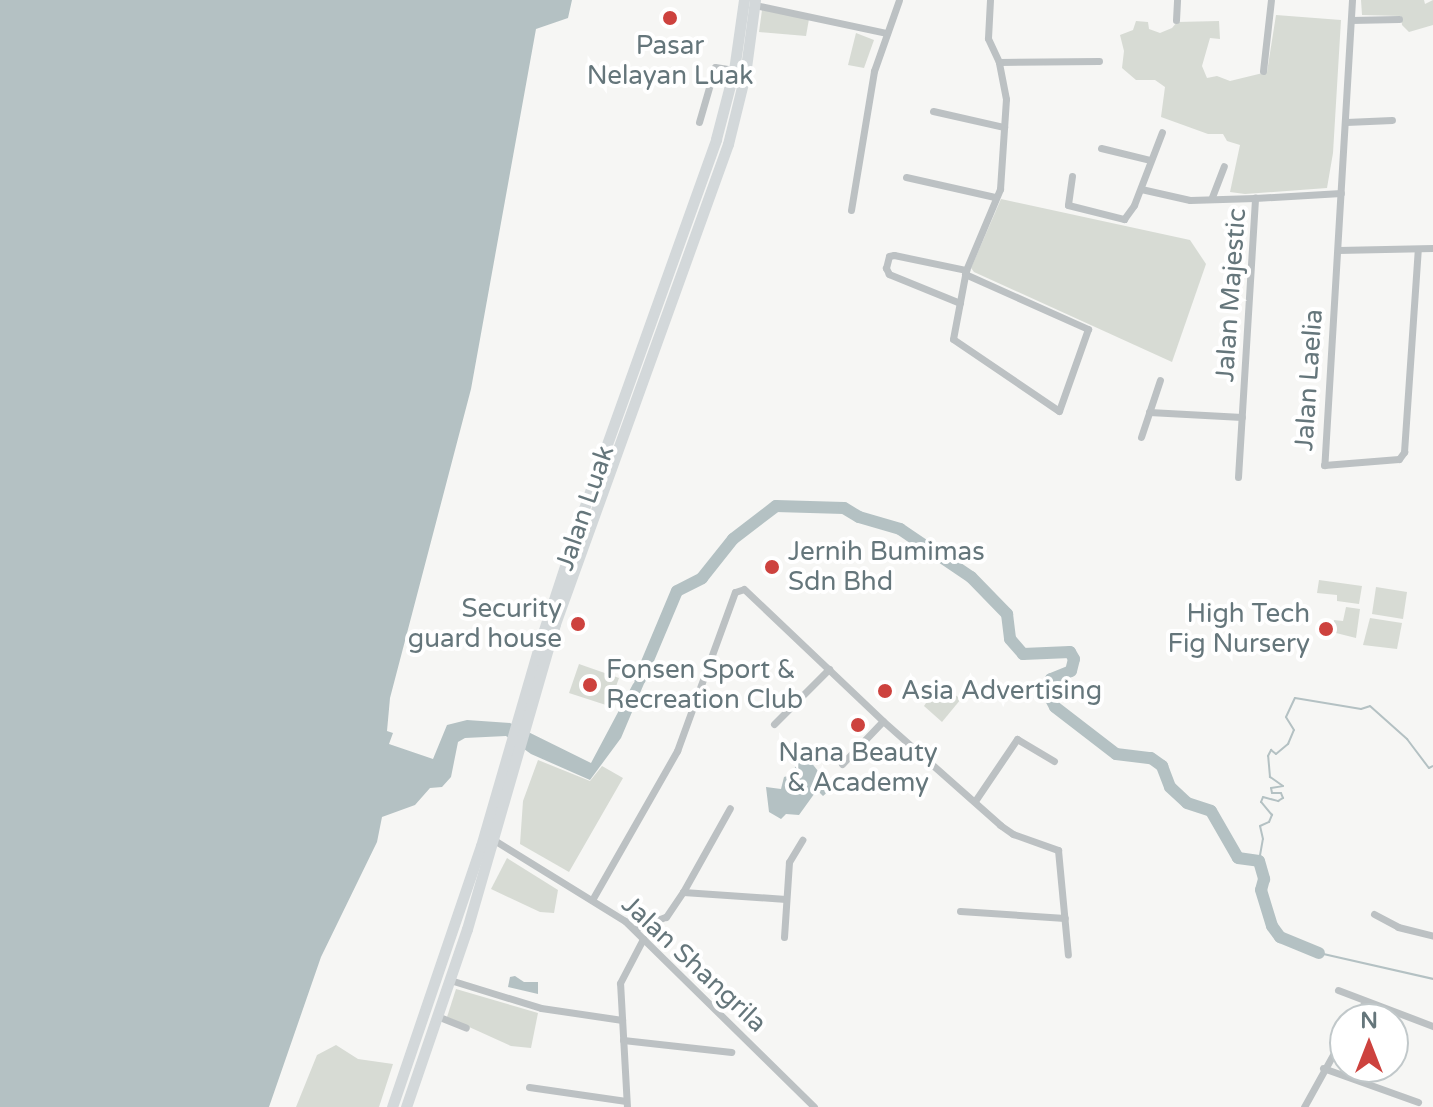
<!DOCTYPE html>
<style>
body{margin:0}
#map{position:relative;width:1433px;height:1107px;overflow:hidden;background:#f6f6f4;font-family:"Varela Round",sans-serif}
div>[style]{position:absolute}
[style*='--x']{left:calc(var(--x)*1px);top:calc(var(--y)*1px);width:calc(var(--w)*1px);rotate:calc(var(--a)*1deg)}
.green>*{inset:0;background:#d7dbd4}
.water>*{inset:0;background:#b4c1c3}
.stream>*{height:2px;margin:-1px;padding:0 1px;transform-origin:1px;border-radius:1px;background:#b4c1c3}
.river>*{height:12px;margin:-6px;padding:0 6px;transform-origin:6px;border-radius:6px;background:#b4c1c3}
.street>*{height:7px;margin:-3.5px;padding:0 3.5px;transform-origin:3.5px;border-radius:3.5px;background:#bcc1c3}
.primary>*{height:11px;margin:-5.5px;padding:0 5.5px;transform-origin:5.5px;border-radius:5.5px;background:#d3d8da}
.dots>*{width:22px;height:22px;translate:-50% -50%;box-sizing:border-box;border:4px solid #fff;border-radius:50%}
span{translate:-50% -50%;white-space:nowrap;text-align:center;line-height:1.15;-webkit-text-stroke:8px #fff;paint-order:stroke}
.poi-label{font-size:26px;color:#65767b}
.left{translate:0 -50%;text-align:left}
.right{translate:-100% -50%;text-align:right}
.street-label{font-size:26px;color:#65767b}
.north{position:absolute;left:1329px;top:1003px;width:80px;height:80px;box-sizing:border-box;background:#fff;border:2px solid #c1c8ca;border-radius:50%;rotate:0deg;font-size:22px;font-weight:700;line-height:32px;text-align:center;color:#65767b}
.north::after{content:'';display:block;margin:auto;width:28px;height:36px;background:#cd423e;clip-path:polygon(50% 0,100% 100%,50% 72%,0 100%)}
</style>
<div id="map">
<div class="green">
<div style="clip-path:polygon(1361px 0,1424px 0,1425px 4px,1433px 0,1433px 25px,1409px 32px,1402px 25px,1401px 16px,1362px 15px)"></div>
<div style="clip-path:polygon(762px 10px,809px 19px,806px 36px,759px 32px)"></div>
<div style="clip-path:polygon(1276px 15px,1341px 20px,1333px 153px,1327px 188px,1245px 194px,1230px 192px,1240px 145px,1227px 141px,1223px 134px,1208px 134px,1161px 117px,1165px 87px,1155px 80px,1136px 80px,1122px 68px,1124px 51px,1120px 35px,1133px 30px,1136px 21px,1148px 22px,1149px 29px,1160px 33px,1172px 28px,1177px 22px,1219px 21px,1220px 39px,1210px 38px,1202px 66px,1207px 78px,1217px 76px,1230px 81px,1267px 72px)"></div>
<div style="clip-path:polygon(856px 33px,874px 40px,864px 68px,848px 65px)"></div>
<div style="clip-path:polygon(1001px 199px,1190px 240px,1206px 264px,1172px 362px,974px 272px,971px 268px)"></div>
<div style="clip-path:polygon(1319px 580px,1362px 586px,1359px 604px,1337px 601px,1337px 595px,1317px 593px)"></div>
<div style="clip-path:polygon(1376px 587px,1407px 592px,1403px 619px,1372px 614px)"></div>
<div style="clip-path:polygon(1346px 607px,1360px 609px,1356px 638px,1332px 632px,1334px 620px,1343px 621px)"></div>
<div style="clip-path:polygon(1370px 618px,1402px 623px,1397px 649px,1363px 645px)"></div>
<div style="clip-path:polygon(579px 664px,619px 678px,609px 706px,569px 693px)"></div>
<div style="clip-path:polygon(939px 684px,961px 699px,942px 722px,924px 706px)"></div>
<div style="clip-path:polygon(538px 760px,590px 781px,602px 766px,623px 778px,569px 872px,520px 844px,523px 801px)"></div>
<div style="clip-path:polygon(507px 858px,558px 890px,554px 913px,540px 912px,491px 889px)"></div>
<div style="clip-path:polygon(456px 989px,538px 1013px,531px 1048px,511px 1046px,447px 1017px)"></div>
<div style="clip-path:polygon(336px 1045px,358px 1059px,393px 1064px,379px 1107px,296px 1107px,317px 1055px)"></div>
</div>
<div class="water">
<div style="clip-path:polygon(0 0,572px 0,568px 18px,536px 29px,471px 389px,390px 698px,387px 731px,393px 733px,389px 744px,433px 759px,447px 725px,467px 720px,510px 723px,591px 763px,633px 684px,646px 667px,646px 679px,621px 738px,590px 780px,531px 754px,506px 736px,465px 738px,458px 742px,451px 777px,442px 787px,430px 788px,415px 805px,382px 817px,377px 842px,321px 957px,269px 1107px,0 1107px)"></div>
<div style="clip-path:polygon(799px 760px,810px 761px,822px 776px,823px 786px,830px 790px,823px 796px,817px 790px,799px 815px,786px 814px,781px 819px,769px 812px,766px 787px,781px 789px,784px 777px,791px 775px)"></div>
<div style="clip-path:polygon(515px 976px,524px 982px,538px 982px,538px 994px,508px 987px,510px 977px)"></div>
</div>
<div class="stream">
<div style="--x:1259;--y:861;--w:22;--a:-80"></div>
<div style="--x:1263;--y:839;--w:13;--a:-103"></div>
<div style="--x:1260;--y:826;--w:10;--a:-24"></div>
<div style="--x:1269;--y:822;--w:8;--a:-67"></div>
<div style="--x:1272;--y:815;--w:17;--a:-130"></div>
<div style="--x:1261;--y:802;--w:5;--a:-68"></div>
<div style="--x:1263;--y:797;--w:16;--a:15"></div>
<div style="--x:1278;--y:801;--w:6;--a:-31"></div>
<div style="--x:1283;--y:798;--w:5;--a:-112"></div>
<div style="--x:1281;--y:793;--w:9;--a:180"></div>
<div style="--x:1272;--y:793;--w:5;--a:-101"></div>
<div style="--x:1271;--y:788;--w:12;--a:-9"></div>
<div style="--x:1283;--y:786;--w:16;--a:-145"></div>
<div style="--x:1270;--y:777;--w:21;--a:-95"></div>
<div style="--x:1268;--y:756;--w:7;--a:-63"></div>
<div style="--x:1271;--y:750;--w:6;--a:39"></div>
<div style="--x:1276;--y:754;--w:16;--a:-40"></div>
<div style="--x:1288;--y:744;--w:15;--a:-67"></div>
<div style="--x:1294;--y:730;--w:15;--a:-122"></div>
<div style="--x:1286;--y:717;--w:21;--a:-65"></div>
<div style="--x:1295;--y:698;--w:67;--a:9.5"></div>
<div style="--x:1361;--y:709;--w:9;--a:-18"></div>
<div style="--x:1370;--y:706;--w:50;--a:41.7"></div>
<div style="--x:1407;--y:739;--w:36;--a:53"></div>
<div style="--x:1429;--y:768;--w:4;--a:-27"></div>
<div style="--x:1319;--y:953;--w:117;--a:12.8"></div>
</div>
<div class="river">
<div style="--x:640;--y:679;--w:95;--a:-67.2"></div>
<div style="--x:677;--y:591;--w:28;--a:-27"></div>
<div style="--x:702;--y:578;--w:50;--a:-51.5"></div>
<div style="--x:733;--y:539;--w:54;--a:-37.5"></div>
<div style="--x:776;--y:506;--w:68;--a:1.7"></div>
<div style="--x:844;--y:508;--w:17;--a:31"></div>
<div style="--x:859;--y:517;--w:43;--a:16.3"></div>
<div style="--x:900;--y:529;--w:86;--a:34.1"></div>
<div style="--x:971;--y:577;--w:52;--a:45.8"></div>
<div style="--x:1007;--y:614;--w:25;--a:83"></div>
<div style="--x:1010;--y:639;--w:20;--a:49"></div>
<div style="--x:1023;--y:654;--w:47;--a:-2.4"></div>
<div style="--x:1070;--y:652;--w:8;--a:60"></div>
<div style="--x:1074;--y:659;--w:12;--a:104"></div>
<div style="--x:1071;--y:671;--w:22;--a:158"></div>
<div style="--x:1051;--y:679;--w:12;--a:114"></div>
<div style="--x:1046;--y:690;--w:19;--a:62"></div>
<div style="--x:1055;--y:707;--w:77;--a:37.6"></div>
<div style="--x:1116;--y:754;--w:35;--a:7"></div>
<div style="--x:1151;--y:758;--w:14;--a:36"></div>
<div style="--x:1162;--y:766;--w:22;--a:69"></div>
<div style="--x:1170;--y:787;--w:23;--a:43"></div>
<div style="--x:1187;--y:803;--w:25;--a:18"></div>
<div style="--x:1211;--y:811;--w:54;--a:60.1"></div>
<div style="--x:1238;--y:858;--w:21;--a:8"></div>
<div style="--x:1259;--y:861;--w:19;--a:74"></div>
<div style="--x:1264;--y:879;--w:11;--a:105"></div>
<div style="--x:1261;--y:890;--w:38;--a:73"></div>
<div style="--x:1272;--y:926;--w:14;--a:54"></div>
<div style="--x:1280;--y:937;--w:42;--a:22.3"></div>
</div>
<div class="street">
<div style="--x:1352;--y:0;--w:466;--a:93.4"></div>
<div style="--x:1324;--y:465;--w:75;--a:-4.6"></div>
<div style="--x:1399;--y:459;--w:9;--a:-54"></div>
<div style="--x:1404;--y:452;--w:203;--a:-86.1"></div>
<div style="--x:755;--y:5;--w:135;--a:12"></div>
<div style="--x:1176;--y:20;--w:20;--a:-87"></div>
<div style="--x:1351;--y:20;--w:48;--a:-1.2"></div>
<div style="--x:999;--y:62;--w:100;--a:-0.6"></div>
<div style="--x:1263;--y:71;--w:71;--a:-83.6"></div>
<div style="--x:933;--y:111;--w:73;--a:12.7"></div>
<div style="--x:699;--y:122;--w:57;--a:-73.8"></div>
<div style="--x:715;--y:67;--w:19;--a:9"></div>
<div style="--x:1346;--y:122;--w:46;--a:-2.5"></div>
<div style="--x:1101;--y:148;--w:50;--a:13.8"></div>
<div style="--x:1072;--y:176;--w:29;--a:98"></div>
<div style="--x:1068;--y:205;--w:58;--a:14"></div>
<div style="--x:1124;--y:219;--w:17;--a:-54"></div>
<div style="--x:1134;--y:205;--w:78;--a:-69"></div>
<div style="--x:906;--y:177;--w:91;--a:12.7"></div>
<div style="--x:1141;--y:189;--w:50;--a:12.7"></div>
<div style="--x:1190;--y:200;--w:65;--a:-1.8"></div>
<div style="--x:1212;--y:197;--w:33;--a:-69"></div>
<div style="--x:851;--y:210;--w:141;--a:-80.6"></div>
<div style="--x:874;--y:71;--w:75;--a:-70.6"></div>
<div style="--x:1338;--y:250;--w:95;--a:-1.2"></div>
<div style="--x:965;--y:274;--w:135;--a:24.1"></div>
<div style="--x:1088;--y:329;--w:87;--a:109.5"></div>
<div style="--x:1059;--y:411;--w:128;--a:-145.8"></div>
<div style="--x:953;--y:339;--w:70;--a:-79.3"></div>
<div style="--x:966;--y:270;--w:88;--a:-67.2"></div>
<div style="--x:1000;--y:189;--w:90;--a:-86.2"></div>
<div style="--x:1006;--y:99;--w:38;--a:-101"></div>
<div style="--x:999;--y:62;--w:26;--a:-115"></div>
<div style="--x:988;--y:38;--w:38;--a:-87"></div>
<div style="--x:960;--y:303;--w:77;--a:-157.8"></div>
<div style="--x:889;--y:274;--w:7;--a:-117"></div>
<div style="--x:886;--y:268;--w:12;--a:-76"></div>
<div style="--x:889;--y:256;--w:5;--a:-11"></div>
<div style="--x:894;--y:255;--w:74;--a:11.8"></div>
<div style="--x:1149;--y:412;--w:93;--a:3.1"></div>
<div style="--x:1141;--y:437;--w:60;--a:-71.6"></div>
<div style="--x:1238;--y:477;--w:280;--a:-86.5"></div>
<div style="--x:1255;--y:198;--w:86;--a:-3.3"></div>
<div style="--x:774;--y:724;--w:78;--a:-45"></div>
<div style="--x:842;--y:764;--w:59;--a:-46.4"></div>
<div style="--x:975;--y:801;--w:75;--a:-55.9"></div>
<div style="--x:1017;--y:739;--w:43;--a:30.7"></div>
<div style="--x:494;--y:840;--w:154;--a:31.7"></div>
<div style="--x:625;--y:921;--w:265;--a:44.5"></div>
<div style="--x:683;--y:892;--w:96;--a:-60.8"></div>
<div style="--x:592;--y:900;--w:172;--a:-60.3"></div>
<div style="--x:677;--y:751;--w:169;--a:-70"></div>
<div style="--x:735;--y:592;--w:9;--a:-18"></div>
<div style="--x:744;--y:589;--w:192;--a:43.5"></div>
<div style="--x:883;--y:721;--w:157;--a:41.6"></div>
<div style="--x:1000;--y:825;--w:16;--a:35"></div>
<div style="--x:1013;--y:834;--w:48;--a:19.6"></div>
<div style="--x:1058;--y:850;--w:105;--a:84.6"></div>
<div style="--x:960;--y:911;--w:105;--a:3.8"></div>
<div style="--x:1374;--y:914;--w:27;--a:28"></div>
<div style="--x:1398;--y:927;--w:36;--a:14"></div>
<div style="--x:634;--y:929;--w:34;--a:-21"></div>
<div style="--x:666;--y:917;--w:30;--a:-56"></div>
<div style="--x:683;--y:892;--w:103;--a:3.9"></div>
<div style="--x:784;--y:937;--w:75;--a:-86.2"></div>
<div style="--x:789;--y:862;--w:26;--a:-59"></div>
<div style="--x:450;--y:980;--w:95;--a:17.1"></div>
<div style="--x:541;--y:1008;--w:82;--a:8.4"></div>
<div style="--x:1338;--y:990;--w:102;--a:20.8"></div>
<div style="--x:437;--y:1016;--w:31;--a:22"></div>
<div style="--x:1354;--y:1019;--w:20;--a:-57"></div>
<div style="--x:623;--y:1040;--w:109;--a:6.3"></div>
<div style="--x:1323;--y:1068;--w:101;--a:19.7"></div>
<div style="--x:529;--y:1087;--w:98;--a:8.2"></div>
<div style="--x:627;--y:1107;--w:124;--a:-93.2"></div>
<div style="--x:620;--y:983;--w:50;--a:-62.4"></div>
<div style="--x:1304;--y:1107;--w:85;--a:-61"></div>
</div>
<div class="primary">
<div style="--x:392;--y:1107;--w:276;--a:-71.2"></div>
<div style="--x:481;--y:846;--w:219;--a:-73.8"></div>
<div style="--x:542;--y:636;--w:128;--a:-71.8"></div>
<div style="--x:582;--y:514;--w:398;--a:-70.3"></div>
<div style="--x:716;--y:139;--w:71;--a:-75.4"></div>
<div style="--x:734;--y:70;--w:71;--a:-81.9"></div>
<div style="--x:406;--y:1107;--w:188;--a:-71.1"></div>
<div style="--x:467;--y:929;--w:317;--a:-73.9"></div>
<div style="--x:555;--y:624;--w:510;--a:-70.18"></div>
<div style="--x:728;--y:144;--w:71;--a:-76.2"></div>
<div style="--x:745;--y:75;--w:76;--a:-82.4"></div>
</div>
<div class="dots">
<div style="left:670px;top:18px;background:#cd423e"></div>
<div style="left:772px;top:567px;background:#cd423e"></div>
<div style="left:578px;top:624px;background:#cd423e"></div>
<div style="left:1326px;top:629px;background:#cd423e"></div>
<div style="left:590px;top:685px;background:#cd423e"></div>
<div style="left:885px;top:691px;background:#cd423e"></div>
<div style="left:858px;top:725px;background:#cd423e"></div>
</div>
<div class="poi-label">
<span style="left:670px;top:61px">Pasar<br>Nelayan Luak</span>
<span class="left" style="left:788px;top:567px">Jernih Bumimas<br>Sdn Bhd</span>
<span class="right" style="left:562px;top:624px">Security<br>guard house</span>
<span class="right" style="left:1310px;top:629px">High Tech<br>Fig Nursery</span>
<span class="left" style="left:606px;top:685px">Fonsen Sport &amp;<br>Recreation Club</span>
<span class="left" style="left:901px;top:691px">Asia Advertising</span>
<span style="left:858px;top:768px">Nana Beauty<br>&amp; Academy</span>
</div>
<div class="street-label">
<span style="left:1231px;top:295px;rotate:-86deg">Jalan Majestic</span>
<span style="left:1309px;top:380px;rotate:-86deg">Jalan Laelia</span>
<span style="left:585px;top:508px;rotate:-71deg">Jalan Luak</span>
<span style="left:694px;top:964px;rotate:43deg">Jalan Shangrila</span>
</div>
<div class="north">N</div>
</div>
